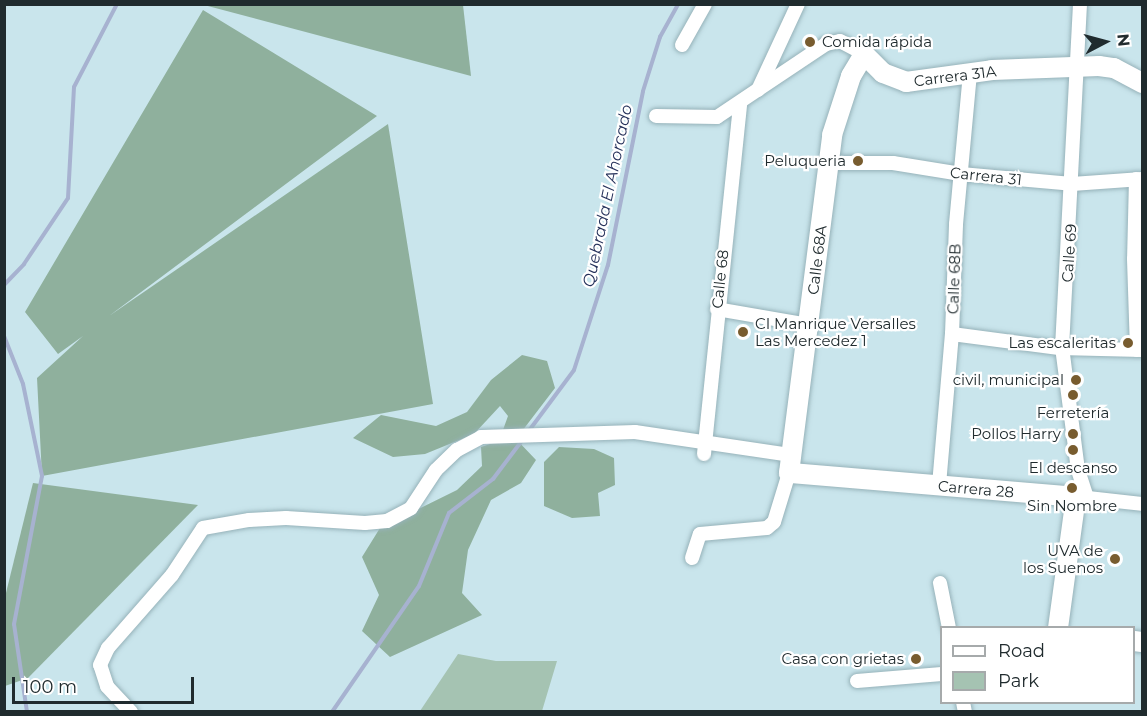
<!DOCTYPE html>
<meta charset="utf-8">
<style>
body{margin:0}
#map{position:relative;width:1147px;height:716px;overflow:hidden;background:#c9e5ec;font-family:Montserrat,sans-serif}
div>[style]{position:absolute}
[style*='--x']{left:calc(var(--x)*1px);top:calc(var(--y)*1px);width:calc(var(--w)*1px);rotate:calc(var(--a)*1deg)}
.green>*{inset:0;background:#a5c3b2}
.forest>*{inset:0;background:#8fb09d}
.stream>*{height:4px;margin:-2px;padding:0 2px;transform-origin:2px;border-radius:2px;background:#a7b2d0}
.roads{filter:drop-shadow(0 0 2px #96b2b9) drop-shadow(0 0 2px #96b2b9)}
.street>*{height:14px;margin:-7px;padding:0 7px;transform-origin:7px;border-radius:7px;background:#fff}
.secondary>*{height:20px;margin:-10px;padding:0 10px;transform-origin:10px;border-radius:10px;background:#fff}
.dots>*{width:16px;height:16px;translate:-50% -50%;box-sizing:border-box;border:3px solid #fff;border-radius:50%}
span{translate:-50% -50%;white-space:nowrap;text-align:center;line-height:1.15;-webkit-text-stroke:4.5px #fff;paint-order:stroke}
.poi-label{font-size:15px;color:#202b2e}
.left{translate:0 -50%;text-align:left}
.right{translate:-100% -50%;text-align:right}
.street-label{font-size:15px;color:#202b2e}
.water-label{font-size:16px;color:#25315a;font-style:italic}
.frame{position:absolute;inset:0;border:6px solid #202b2e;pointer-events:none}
.legend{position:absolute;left:940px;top:626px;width:195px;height:78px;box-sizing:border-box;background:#fff;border:2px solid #a6aaab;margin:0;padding:8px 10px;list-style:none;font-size:18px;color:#202b2e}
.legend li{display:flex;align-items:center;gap:12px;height:30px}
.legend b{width:30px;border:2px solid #a6aaab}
.north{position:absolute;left:1075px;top:12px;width:60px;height:60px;-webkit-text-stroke:4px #fff;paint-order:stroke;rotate:84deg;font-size:16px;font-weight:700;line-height:24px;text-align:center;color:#202b2e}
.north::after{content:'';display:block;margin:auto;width:21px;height:27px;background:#202b2e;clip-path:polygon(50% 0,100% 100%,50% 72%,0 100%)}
.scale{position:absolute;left:12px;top:677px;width:182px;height:27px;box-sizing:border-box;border:3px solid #202b2e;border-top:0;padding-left:8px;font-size:18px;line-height:21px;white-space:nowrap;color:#202b2e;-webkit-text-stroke:4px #fff;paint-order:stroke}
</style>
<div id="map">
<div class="green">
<div style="clip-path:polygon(458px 654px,496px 661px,557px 661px,542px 711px,420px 711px)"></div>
</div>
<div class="forest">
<div style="clip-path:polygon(204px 5px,463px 5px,471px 76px)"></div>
<div style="clip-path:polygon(203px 10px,377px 116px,109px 316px,388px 124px,433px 404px,42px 476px,37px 378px,83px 336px,58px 354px,25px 312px)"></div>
<div style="clip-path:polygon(522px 355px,547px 361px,555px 388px,516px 439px,536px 460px,521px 483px,491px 500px,468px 550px,462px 593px,482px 615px,390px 657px,362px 631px,379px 595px,362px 557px,380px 528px,457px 490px,482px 466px,481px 447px,499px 441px,508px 416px,500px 406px,474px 434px,425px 454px,393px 457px,353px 438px,381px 415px,436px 426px,467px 412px,491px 380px)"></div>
<div style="clip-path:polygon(559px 447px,594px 449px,614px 458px,615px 485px,598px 493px,600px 516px,572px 518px,544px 506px,544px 462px)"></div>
<div style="clip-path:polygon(33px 483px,198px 505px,28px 678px,5px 686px,5px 597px)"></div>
</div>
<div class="stream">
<div style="--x:4;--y:285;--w:29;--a:-46"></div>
<div style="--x:24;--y:264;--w:79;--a:-56.3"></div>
<div style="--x:68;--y:198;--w:111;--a:-86.9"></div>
<div style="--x:74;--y:87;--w:93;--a:-62.6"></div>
<div style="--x:4;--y:336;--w:52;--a:68.4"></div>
<div style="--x:23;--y:384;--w:94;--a:78.3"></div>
<div style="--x:42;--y:476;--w:151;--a:100.7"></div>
<div style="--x:14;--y:624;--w:89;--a:81.6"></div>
<div style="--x:528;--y:432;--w:77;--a:-53.4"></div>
<div style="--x:574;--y:370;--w:110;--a:-72.1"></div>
<div style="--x:608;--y:265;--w:177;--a:-78.6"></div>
<div style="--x:643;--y:91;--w:57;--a:-72.5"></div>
<div style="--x:660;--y:37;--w:38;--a:-61"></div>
<div style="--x:332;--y:712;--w:153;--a:-55.4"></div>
<div style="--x:419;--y:586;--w:79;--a:-67.7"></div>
<div style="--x:449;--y:513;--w:56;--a:-37.7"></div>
<div style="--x:493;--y:479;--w:51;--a:-52.9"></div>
</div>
<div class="roads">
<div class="street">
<div style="--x:1080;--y:4;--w:343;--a:93"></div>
<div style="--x:1062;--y:347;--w:124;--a:82.6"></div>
<div style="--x:1078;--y:470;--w:29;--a:72"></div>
<div style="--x:682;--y:45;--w:47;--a:-60.7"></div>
<div style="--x:758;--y:90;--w:95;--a:-65.1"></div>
<div style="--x:656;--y:116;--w:61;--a:0.9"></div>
<div style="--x:717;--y:117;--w:131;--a:-33.8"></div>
<div style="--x:826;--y:44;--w:14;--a:-12"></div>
<div style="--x:840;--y:41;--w:27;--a:28"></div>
<div style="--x:829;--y:163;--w:64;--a:0"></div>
<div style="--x:893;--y:163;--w:69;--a:9.2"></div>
<div style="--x:961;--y:174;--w:111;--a:5.1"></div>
<div style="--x:1072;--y:184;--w:70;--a:-4.1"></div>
<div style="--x:1136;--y:179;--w:80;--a:91.4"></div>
<div style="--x:1134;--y:259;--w:91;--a:88.1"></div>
<div style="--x:717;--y:309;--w:93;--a:9.9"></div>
<div style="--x:952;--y:334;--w:108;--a:7.5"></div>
<div style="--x:1059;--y:348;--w:83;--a:1.4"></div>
<div style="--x:704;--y:454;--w:351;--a:-84.1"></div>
<div style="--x:939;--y:485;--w:152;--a:-85.1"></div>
<div style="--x:952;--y:334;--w:110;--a:-87.9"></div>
<div style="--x:956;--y:224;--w:153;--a:-84.7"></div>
<div style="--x:1079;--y:497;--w:63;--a:6.3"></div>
<div style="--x:692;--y:558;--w:25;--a:-72"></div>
<div style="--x:700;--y:534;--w:67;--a:-5.1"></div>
<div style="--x:767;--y:528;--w:9;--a:-41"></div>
<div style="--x:774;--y:522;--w:51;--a:-73"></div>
<div style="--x:940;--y:583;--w:46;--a:78.7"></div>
<div style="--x:857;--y:681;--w:85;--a:-4.7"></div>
<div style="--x:963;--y:702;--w:10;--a:79"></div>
<div style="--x:131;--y:712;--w:35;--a:-133"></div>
<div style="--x:107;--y:686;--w:22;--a:-108"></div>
<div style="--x:100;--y:665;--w:19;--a:-65"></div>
<div style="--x:108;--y:648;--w:97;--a:-48.8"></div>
<div style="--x:172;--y:575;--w:56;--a:-56.6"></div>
<div style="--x:203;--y:528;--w:47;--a:-9.9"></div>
<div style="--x:249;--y:520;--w:37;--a:-3"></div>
<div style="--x:286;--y:518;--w:79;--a:3.6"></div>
<div style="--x:365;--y:523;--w:22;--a:-5"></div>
<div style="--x:387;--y:521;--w:27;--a:-28"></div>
<div style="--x:411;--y:508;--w:45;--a:-56.7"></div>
<div style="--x:436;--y:470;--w:29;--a:-44"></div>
<div style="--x:457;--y:450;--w:27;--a:-28"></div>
<div style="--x:481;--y:437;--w:154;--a:-1.9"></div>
<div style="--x:635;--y:432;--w:158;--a:8.4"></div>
</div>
<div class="secondary">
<div style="--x:1058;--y:628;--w:132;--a:-82.2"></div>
<div style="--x:1076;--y:497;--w:288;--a:-175.2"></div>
<div style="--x:789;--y:473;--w:341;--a:-82.7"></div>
<div style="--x:832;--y:135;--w:62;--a:-72.1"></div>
<div style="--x:851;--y:76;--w:26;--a:-59"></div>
<div style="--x:864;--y:54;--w:27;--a:45"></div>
<div style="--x:883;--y:73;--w:25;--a:21"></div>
<div style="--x:906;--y:82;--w:87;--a:-7.9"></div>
<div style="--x:992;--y:70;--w:107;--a:-2.1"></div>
<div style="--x:1099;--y:66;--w:15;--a:8"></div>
<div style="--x:1114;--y:68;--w:32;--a:28"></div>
<div style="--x:1134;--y:641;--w:8;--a:7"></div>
</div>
</div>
<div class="dots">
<div style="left:810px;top:42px;background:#785c2f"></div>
<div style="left:858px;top:161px;background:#785c2f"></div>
<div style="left:743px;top:332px;background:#785c2f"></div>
<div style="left:1128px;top:343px;background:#785c2f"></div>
<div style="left:1076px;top:380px;background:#785c2f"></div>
<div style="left:1073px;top:395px;background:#785c2f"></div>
<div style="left:1073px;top:434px;background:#785c2f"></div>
<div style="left:1073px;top:450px;background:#785c2f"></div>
<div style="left:1072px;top:488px;background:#785c2f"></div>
<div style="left:1115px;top:559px;background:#785c2f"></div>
<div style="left:916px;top:659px;background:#785c2f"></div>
</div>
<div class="poi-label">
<span class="left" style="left:822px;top:42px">Comida rápida</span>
<span class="right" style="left:846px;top:161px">Peluqueria</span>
<span class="left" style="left:755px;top:332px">CI Manrique Versalles<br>Las Mercedez 1</span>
<span class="right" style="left:1116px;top:343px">Las escaleritas</span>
<span class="right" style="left:1064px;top:380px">civil, municipal</span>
<span style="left:1073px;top:413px">Ferretería</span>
<span class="right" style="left:1061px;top:434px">Pollos Harry</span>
<span style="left:1073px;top:468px">El descanso</span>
<span style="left:1072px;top:506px">Sin Nombre</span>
<span class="right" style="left:1103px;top:559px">UVA de<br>los Suenos</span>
<span class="right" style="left:904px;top:659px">Casa con grietas</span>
</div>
<div class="street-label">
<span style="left:955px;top:76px;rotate:-7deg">Carrera 31A</span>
<span style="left:986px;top:176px;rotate:6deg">Carrera 31</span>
<span style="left:1069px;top:253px;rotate:-86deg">Calle 69</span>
<span style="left:817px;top:260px;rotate:-83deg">Calle 68A</span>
<span style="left:720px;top:279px;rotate:-84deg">Calle 68</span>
<span style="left:954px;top:279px;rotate:-88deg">Calle 68B</span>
<span style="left:976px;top:489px;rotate:5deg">Carrera 28</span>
</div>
<div class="water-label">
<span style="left:608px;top:196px;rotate:-78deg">Quebrada El Ahorcado</span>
</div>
<div class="frame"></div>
<ul class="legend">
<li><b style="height:8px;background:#fff"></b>Road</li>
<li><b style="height:16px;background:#a5c3b2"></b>Park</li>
</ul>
<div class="north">N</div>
<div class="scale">100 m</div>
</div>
